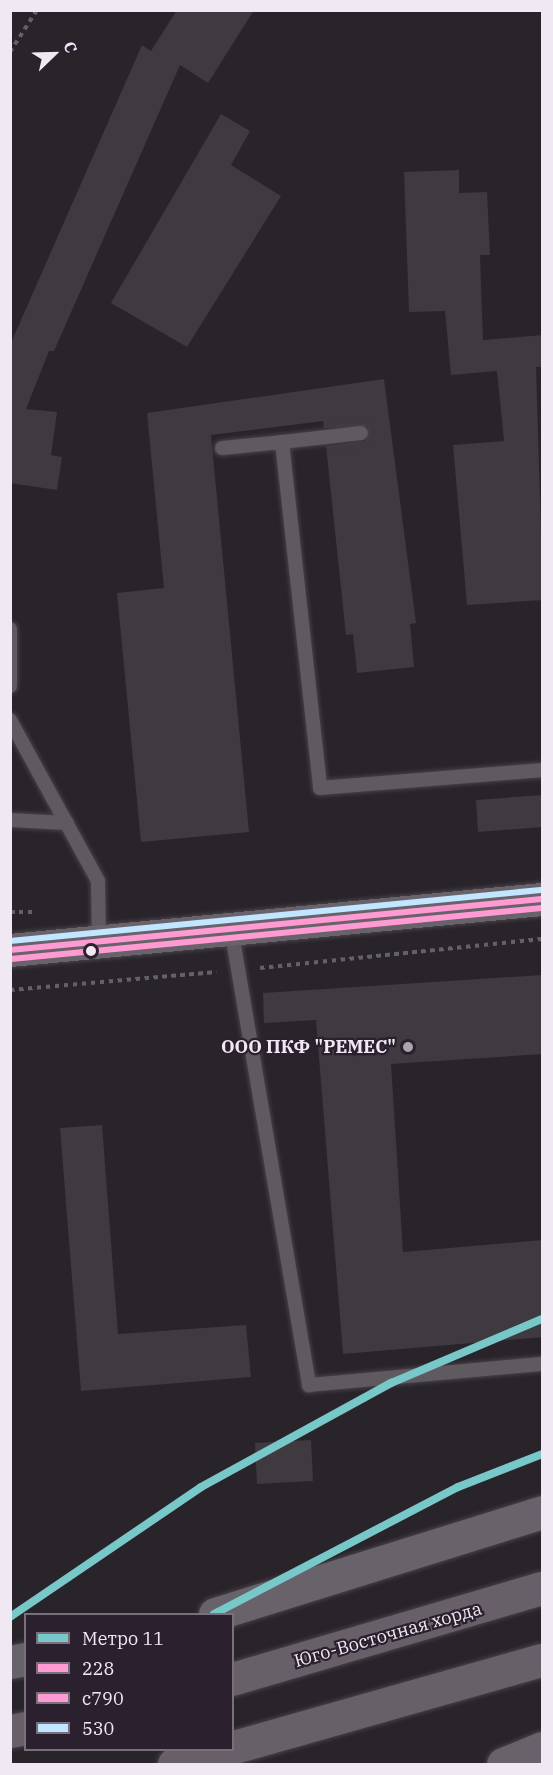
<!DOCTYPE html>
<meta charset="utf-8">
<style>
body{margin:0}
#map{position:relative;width:553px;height:1775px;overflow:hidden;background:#29242a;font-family:"IBM Plex Serif",serif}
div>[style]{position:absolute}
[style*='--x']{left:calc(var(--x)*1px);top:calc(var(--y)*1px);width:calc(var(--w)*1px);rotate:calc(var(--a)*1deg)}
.building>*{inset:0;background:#3e3a3f}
.path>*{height:4px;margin-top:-2px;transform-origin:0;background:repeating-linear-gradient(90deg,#646166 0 4.5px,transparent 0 9px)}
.roads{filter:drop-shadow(0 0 2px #464248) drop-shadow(0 0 2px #464248)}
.service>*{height:14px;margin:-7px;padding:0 7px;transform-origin:7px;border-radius:7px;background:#5f5a60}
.secondary>*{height:33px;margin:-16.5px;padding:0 16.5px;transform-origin:16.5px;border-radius:16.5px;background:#68626a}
.primary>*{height:33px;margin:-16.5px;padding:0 16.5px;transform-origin:16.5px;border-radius:16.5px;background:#676069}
.bus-1>*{height:6px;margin:-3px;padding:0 3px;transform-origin:3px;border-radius:3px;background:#ff9ad2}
.bus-2>*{height:6px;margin:-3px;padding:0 3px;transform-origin:3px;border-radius:3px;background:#ff9ad2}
.bus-3>*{height:6px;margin:-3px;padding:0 3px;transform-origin:3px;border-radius:3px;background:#c2e6ff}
.metro-1>*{height:8px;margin:-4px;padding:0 4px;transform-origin:4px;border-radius:4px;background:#78c7c9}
.dots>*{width:16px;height:16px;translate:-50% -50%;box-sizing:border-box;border:3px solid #2b202e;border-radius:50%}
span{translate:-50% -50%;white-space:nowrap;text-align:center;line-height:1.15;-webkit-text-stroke:4.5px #2b202e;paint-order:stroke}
.poi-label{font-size:18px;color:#f0e9f3;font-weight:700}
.right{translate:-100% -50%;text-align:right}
.street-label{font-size:18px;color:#f0e9f3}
.frame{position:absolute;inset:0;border:12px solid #f0e9f3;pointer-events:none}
.legend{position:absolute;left:24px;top:1613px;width:210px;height:138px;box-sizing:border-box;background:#2b202e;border:2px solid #7a707d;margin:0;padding:8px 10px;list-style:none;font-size:18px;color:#f0e9f3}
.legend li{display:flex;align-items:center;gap:12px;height:30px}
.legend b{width:30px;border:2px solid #7a707d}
.north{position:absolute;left:24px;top:24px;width:60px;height:60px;-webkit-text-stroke:4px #2b202e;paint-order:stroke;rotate:67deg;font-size:16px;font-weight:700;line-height:24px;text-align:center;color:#f0e9f3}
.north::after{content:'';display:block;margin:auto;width:21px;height:27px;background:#f0e9f3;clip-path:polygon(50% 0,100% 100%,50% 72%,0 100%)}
</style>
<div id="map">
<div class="building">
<div style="clip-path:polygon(177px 10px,254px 10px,208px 83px,180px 65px,54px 351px,49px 351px,26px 409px,57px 412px,51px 455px,62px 457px,57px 490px,10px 483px,10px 345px,142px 45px,151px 51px)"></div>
<div style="clip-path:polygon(221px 114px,250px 131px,231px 165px,281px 196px,187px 347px,111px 303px)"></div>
<div style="clip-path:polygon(459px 170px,459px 193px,487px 192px,490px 255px,480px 255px,483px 340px,543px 335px,543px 367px,536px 367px,543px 600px,467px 605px,453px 445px,504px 441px,497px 371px,451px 375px,445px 311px,409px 312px,404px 172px)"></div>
<div style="clip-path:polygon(384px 379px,416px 623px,410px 624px,414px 667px,357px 673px,353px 634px,346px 635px,326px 446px,366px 441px,368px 427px,324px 428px,323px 421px,211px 435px,249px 832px,141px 842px,117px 593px,164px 588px,147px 413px)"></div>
<div style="clip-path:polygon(543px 795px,543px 827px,478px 832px,476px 800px)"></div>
<div style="clip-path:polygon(543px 975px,543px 1054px,391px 1064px,403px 1252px,543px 1240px,543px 1337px,343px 1354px,316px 1020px,264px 1023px,263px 993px)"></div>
<div style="clip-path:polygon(102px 1125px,118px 1334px,246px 1325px,251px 1377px,81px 1391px,60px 1128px)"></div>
<div style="clip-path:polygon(311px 1440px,313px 1481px,257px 1484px,255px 1443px)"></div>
</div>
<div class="path">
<div style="--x:10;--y:52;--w:50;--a:-57.3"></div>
<div style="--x:10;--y:912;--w:24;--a:0"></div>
<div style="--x:260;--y:968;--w:283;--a:-5.9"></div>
<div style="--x:10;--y:990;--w:207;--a:-5"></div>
</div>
<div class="roads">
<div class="service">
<div style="--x:361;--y:433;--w:80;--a:173.5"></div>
<div style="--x:282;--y:442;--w:348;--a:83.7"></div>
<div style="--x:320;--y:788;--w:223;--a:-4.6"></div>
<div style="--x:222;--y:448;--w:60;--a:-5.7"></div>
<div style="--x:10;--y:629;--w:57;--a:90"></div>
<div style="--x:10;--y:720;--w:183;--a:61.3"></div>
<div style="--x:98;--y:881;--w:61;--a:89.1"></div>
<div style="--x:10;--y:820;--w:57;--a:3"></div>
<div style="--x:231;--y:928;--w:464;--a:80.3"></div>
<div style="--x:309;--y:1385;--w:234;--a:-5.2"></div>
</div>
<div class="secondary">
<div style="--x:10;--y:950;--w:534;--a:-5.48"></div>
<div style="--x:215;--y:1614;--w:343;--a:-17.3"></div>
<div style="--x:10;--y:1662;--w:16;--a:-11"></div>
<div style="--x:503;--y:1764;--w:42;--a:-22.3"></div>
</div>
<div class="primary">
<div style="--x:232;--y:1679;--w:323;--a:-16.4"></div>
<div style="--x:10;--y:1731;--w:16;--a:-11"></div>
<div style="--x:174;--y:1764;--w:382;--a:-15.8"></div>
</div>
</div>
<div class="bus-1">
<div style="--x:10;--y:950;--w:534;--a:-5.48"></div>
</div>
<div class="bus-2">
<div style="--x:11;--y:959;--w:533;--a:-5.49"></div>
</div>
<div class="bus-3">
<div style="--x:10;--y:941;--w:533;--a:-5.49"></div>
</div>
<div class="metro-1">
<div style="--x:214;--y:1614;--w:275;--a:-27.5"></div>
<div style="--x:458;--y:1487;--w:90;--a:-21.4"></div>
<div style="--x:10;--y:1617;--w:231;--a:-34.2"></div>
<div style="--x:201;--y:1487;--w:217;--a:-28.7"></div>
<div style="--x:391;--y:1383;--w:164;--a:-23"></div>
</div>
<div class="dots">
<div style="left:91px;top:951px;background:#f0e9f3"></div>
<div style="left:408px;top:1047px;background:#aaa4ad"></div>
</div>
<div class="poi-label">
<span class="right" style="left:396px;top:1047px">ООО ПКФ "РЕМЕС"</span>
</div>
<div class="street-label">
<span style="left:388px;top:1635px;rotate:-16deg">Юго-Восточная хорда</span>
</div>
<div class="frame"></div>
<ul class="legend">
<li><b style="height:8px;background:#78c7c9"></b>Метро 11</li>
<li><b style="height:8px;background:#ff9ad2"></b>228</li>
<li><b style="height:8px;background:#ff9ad2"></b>с790</li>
<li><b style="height:8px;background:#c2e6ff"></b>530</li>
</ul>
<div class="north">С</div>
</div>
